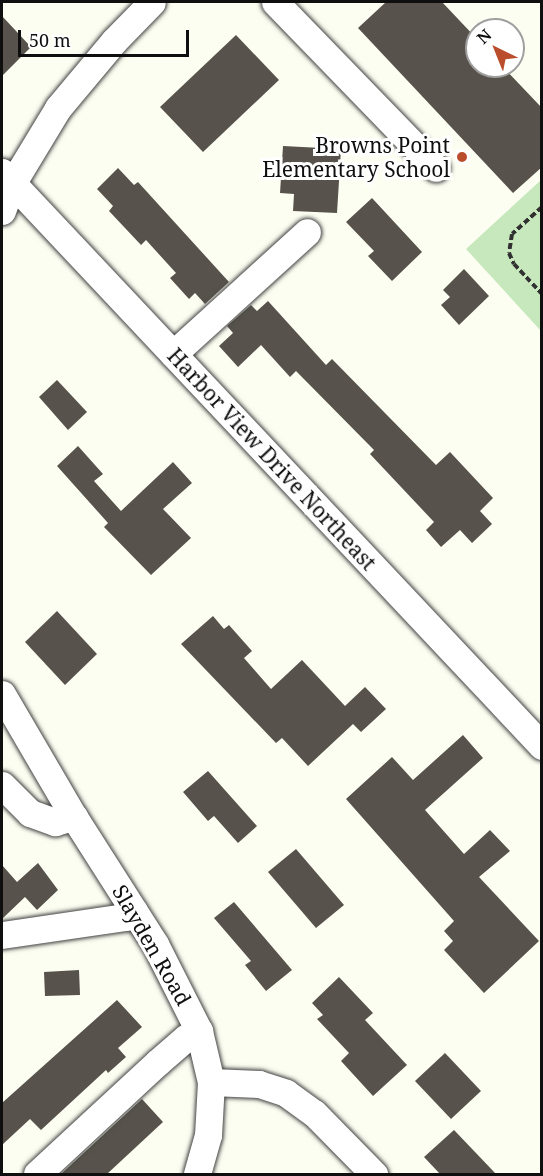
<!DOCTYPE html>
<style>
body{margin:0}
#map{position:relative;width:543px;height:1176px;overflow:hidden;background:#fdfef2;font-family:"Noto Serif",serif}
div>[style]{position:absolute}
[style*='--x']{left:calc(var(--x)*1px);top:calc(var(--y)*1px);width:calc(var(--w)*1px);rotate:calc(var(--a)*1deg)}
.green>*{inset:0;background:#c7e8bc}
.building>*{inset:0;background:#57534c}
.path>*{height:4px;margin-top:-2px;transform-origin:0;background:repeating-linear-gradient(90deg,#313131 0 6px,transparent 0 9px)}
.roads{filter:drop-shadow(0 0 2px #424242) drop-shadow(0 0 2px #424242)}
.minor>*{height:27px;margin:-13.5px;padding:0 13.5px;transform-origin:13.5px;border-radius:13.5px;background:#fff}
.dots>*{width:16px;height:16px;translate:-50% -50%;box-sizing:border-box;border:3px solid #fff;border-radius:50%}
span{translate:-50% -50%;white-space:nowrap;text-align:center;line-height:1.15;-webkit-text-stroke:6px #fff;paint-order:stroke}
.poi-label{font-size:21px;color:#0f0f0f}
.right{translate:-100% -50%;text-align:right}
.street-label{font-size:21px;color:#0f0f0f}
.frame{position:absolute;inset:0;border:3px solid #0f0f0f;pointer-events:none}
.north{position:absolute;left:465px;top:18px;width:60px;height:60px;box-sizing:border-box;background:#fff;border:2px solid #9f9f9f;border-radius:50%;rotate:317deg;font-size:16px;font-weight:700;line-height:24px;text-align:center;color:#0f0f0f}
.north::after{content:'';display:block;margin:auto;width:21px;height:27px;background:#ba4d2c;clip-path:polygon(50% 0,100% 100%,50% 72%,0 100%)}
.scale{position:absolute;left:18px;top:30px;width:171px;height:27px;box-sizing:border-box;border:3px solid #0f0f0f;border-top:0;padding-left:8px;font-size:18px;line-height:21px;white-space:nowrap;color:#0f0f0f;-webkit-text-stroke:4px #fff;paint-order:stroke}
</style>
<div id="map">
<div class="green">
<div style="clip-path:polygon(541px 180px,541px 331px,466px 249px)"></div>
</div>
<div class="building">
<div style="clip-path:polygon(386px 2px,442px 2px,477px 39px,477px 66px,502px 66px,542px 108px,542px 167px,513px 193px,358px 28px)"></div>
<div style="clip-path:polygon(2px 16px,31px 47px,2px 76px)"></div>
<div style="clip-path:polygon(236px 35px,279px 80px,203px 152px,160px 107px)"></div>
<div style="clip-path:polygon(283px 146px,341px 149px,337px 213px,293px 211px,294px 194px,280px 193px)"></div>
<div style="clip-path:polygon(118px 168px,134px 185px,138px 182px,229px 282px,205px 304px,195px 293px,189px 299px,170px 278px,176px 273px,146px 240px,141px 245px,109px 211px,113px 206px,97px 189px)"></div>
<div style="clip-path:polygon(372px 198px,422px 252px,392px 281px,368px 256px,374px 251px,346px 222px)"></div>
<div style="clip-path:polygon(464px 269px,489px 296px,459px 325px,441px 305px,450px 297px,443px 290px)"></div>
<div style="clip-path:polygon(268px 301px,326px 365px,332px 359px,436px 465px,450px 452px,493px 498px,480px 511px,492px 524px,472px 543px,460px 530px,441px 547px,426px 530px,434px 522px,370px 454px,374px 450px,296px 371px,290px 377px,261px 345px,238px 367px,219px 346px,233px 333px,227px 326px,251px 305px,257px 311px)"></div>
<div style="clip-path:polygon(57px 380px,87px 412px,68px 430px,39px 397px)"></div>
<div style="clip-path:polygon(78px 446px,103px 474px,94px 481px,121px 511px,173px 462px,192px 483px,163px 509px,191px 538px,151px 575px,104px 527px,108px 523px,57px 466px)"></div>
<div style="clip-path:polygon(57px 611px,97px 654px,65px 685px,25px 642px)"></div>
<div style="clip-path:polygon(213px 616px,224px 629px,229px 625px,252px 651px,244px 658px,271px 689px,302px 660px,345px 706px,365px 687px,386px 709px,361px 732px,353px 724px,308px 766px,282px 738px,276px 743px,181px 644px)"></div>
<div style="clip-path:polygon(463px 735px,483px 758px,425px 810px,464px 854px,490px 830px,510px 851px,479px 877px,539px 941px,484px 993px,444px 950px,453px 941px,444px 931px,454px 921px,346px 799px,392px 757px,413px 780px)"></div>
<div style="clip-path:polygon(208px 771px,257px 826px,238px 843px,214px 816px,208px 821px,183px 792px)"></div>
<div style="clip-path:polygon(296px 849px,344px 905px,316px 928px,268px 872px)"></div>
<div style="clip-path:polygon(38px 863px,58px 890px,37px 910px,25px 897px,2px 919px,2px 865px,17px 882px)"></div>
<div style="clip-path:polygon(234px 902px,292px 970px,266px 991px,245px 965px,251px 961px,214px 918px)"></div>
<div style="clip-path:polygon(79px 970px,80px 995px,45px 996px,44px 972px)"></div>
<div style="clip-path:polygon(339px 977px,373px 1013px,365px 1020px,407px 1065px,373px 1096px,341px 1061px,349px 1053px,317px 1019px,323px 1015px,312px 1003px)"></div>
<div style="clip-path:polygon(117px 1000px,142px 1027px,118px 1048px,126px 1057px,108px 1073px,106px 1070px,41px 1130px,30px 1119px,2px 1145px,2px 1103px)"></div>
<div style="clip-path:polygon(445px 1053px,481px 1091px,451px 1119px,415px 1081px)"></div>
<div style="clip-path:polygon(142px 1099px,163px 1122px,107px 1174px,61px 1174px)"></div>
<div style="clip-path:polygon(454px 1130px,496px 1174px,440px 1174px,424px 1157px)"></div>
</div>
<div class="path">
<div style="--x:542;--y:207;--w:40;--a:138"></div>
<div style="--x:512;--y:234;--w:19;--a:99"></div>
<div style="--x:509;--y:253;--w:12;--a:66"></div>
<div style="--x:514;--y:264;--w:41;--a:47"></div>
</div>
<div class="roads">
<div class="minor">
<div style="--x:275;--y:2;--w:231;--a:45.9"></div>
<div style="--x:2;--y:172;--w:788;--a:46.75"></div>
<div style="--x:2;--y:211;--w:29;--a:-70"></div>
<div style="--x:12;--y:184;--w:89;--a:-58.8"></div>
<div style="--x:58;--y:108;--w:87;--a:-50.1"></div>
<div style="--x:114;--y:41;--w:54;--a:-45.7"></div>
<div style="--x:173;--y:354;--w:181;--a:-42.3"></div>
<div style="--x:2;--y:694;--w:143;--a:59.7"></div>
<div style="--x:74;--y:817;--w:151;--a:57.5"></div>
<div style="--x:155;--y:944;--w:97;--a:63.2"></div>
<div style="--x:199;--y:1031;--w:52;--a:76.8"></div>
<div style="--x:211;--y:1082;--w:53;--a:93.2"></div>
<div style="--x:208;--y:1135;--w:41;--a:105.8"></div>
<div style="--x:2;--y:785;--w:40;--a:45"></div>
<div style="--x:30;--y:813;--w:27;--a:20"></div>
<div style="--x:55;--y:822;--w:20;--a:-15"></div>
<div style="--x:2;--y:935;--w:125;--a:-8.3"></div>
<div style="--x:126;--y:917;--w:10;--a:-37"></div>
<div style="--x:211;--y:1082;--w:48;--a:2.4"></div>
<div style="--x:259;--y:1084;--w:28;--a:18"></div>
<div style="--x:286;--y:1093;--w:34;--a:36"></div>
<div style="--x:314;--y:1113;--w:86;--a:45.5"></div>
<div style="--x:37;--y:1174;--w:165;--a:-42.8"></div>
<div style="--x:158;--y:1062;--w:37;--a:-41"></div>
<div style="--x:186;--y:1038;--w:15;--a:-28"></div>
</div>
</div>
<div class="dots">
<div style="left:462px;top:157px;background:#ba4d2c"></div>
</div>
<div class="poi-label">
<span class="right" style="left:450px;top:157px">Browns Point<br>Elementary School</span>
</div>
<div class="street-label">
<span style="left:272px;top:459px;rotate:47deg">Harbor View Drive Northeast</span>
<span style="left:152px;top:945px;rotate:60deg">Slayden Road</span>
</div>
<div class="frame"></div>
<div class="north">N</div>
<div class="scale">50 m</div>
</div>
